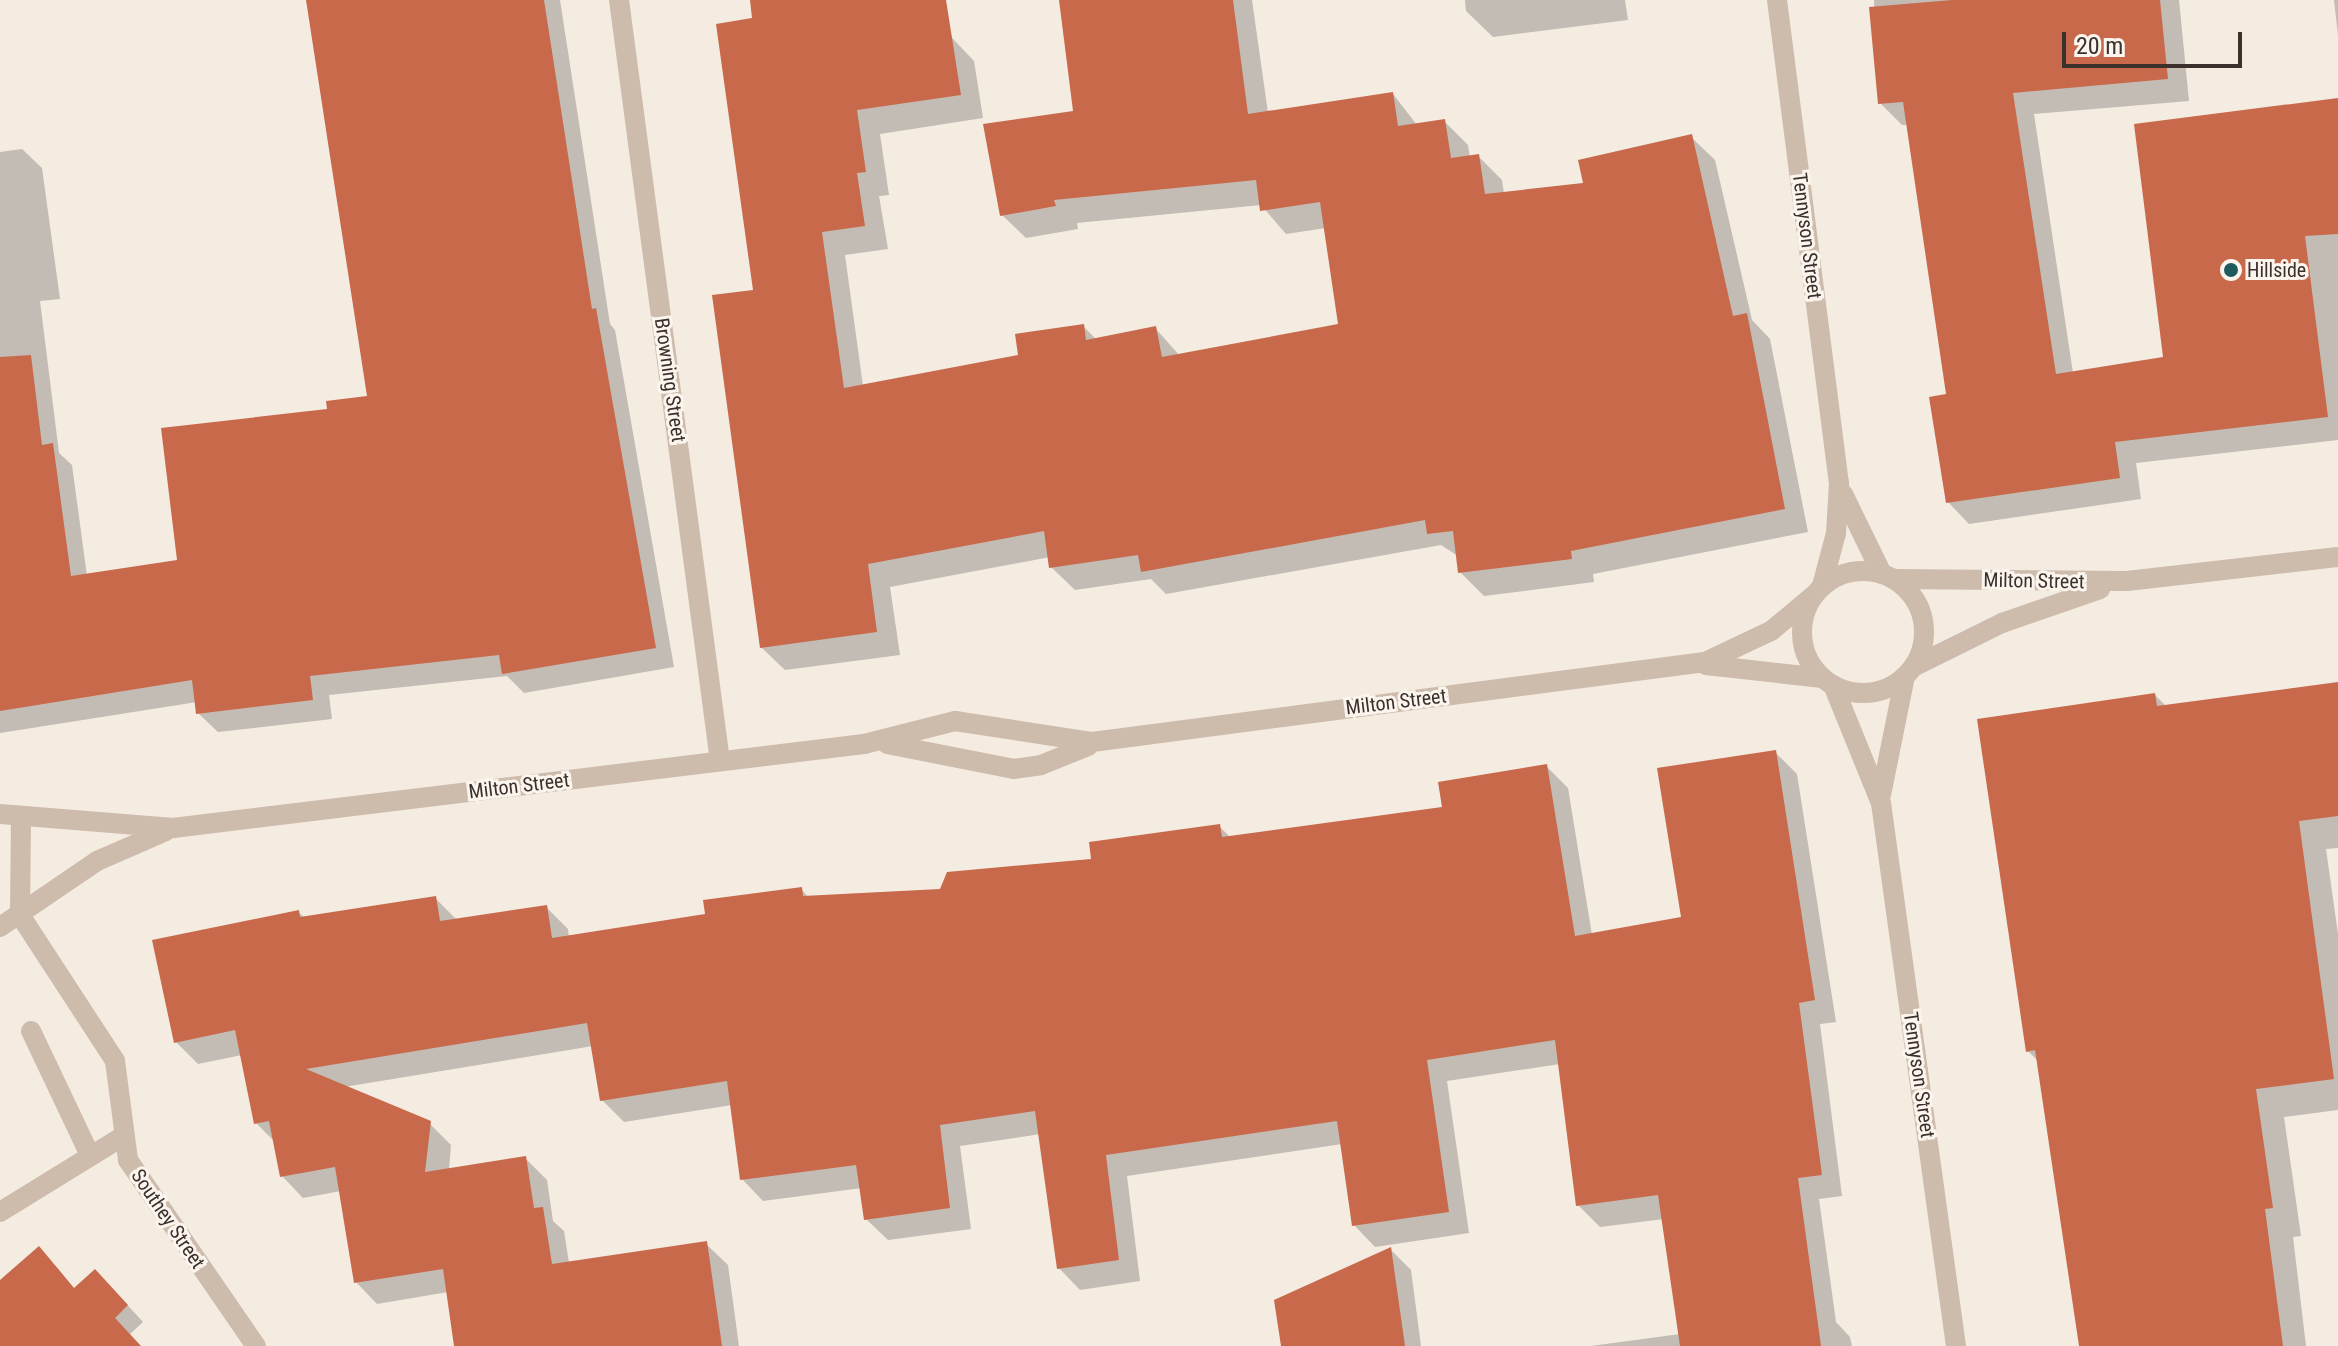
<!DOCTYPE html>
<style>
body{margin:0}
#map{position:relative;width:2338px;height:1346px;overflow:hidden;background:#f4ebe1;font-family:"Roboto Condensed",sans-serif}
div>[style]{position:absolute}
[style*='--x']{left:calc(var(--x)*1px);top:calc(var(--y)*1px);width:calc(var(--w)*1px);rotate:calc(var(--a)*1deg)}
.shadow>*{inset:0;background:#0003}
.building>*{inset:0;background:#c8694b}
.street>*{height:20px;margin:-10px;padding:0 10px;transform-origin:10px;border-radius:10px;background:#cdbbac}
.street>.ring{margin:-10px;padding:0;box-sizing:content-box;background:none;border:20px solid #cdbbac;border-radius:50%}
.dots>*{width:22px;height:22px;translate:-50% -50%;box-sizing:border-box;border:4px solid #fbf5ee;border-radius:50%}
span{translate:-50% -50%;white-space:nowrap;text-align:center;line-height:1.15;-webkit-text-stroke:6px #fbf5ee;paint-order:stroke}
.street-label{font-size:20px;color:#3b302b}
.poi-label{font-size:20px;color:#3b302b}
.left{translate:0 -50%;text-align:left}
.scale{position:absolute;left:2062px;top:32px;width:180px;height:36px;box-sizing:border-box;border:4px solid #3b302b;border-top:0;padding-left:10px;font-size:24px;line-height:28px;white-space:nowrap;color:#3b302b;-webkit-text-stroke:6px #fbf5ee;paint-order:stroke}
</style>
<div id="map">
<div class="shadow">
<div style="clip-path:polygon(308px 0,560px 0,610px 324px,615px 330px,674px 667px,524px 693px,507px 676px,329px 695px,332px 719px,218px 732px,198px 713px,197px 702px,0 733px,0 152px,22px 149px,42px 168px,60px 299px,40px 301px,59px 453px,72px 465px,87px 576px,180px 561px,329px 411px,369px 397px)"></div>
<div style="clip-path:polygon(752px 0,916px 0,974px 61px,983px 118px,880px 134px,889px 195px,879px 196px,888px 249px,845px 255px,863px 386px,1020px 356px,1083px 326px,1097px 340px,1155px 328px,1180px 356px,1340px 326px,1326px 228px,1286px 234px,1261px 205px,1077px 223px,1078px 229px,1026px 238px,1002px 215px,1076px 113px,1061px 0,1252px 0,1268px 113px,1393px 94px,1417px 125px,1444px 121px,1468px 145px,1470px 158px,1478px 156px,1502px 180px,1504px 194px,1585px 184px,1691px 137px,1715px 160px,1752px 320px,1770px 339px,1808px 532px,1593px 574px,1594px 582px,1484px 596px,1460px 572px,1458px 556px,1441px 545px,1166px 594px,1151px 579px,1075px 590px,1051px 567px,1050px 557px,890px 587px,900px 655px,785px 670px,761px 647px)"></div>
<div style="clip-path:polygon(1465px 0,1625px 0,1628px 20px,1493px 37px,1466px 11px)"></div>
<div style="clip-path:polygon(1874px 0,2179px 0,2189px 101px,2034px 114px,2073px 373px,2165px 359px,2338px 100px,2338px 440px,2136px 463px,2141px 499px,1969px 524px,1948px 502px,1948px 396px,1908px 125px,1902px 125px,1880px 103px)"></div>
<div style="clip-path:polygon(2334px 0,2338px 0,2338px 35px)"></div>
<div style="clip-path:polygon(2338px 684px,2338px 848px,2326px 849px,2338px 934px,2338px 1110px,2284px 1117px,2301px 1236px,2293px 1237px,2306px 1346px,2081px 1346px,2039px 1062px,2028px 1051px,2155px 695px,2167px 707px)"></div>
<div style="clip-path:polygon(1775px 752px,1797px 774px,1836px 1022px,1820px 1024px,1842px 1196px,1819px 1199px,1836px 1322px,1850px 1337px,1852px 1346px,1591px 1346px,1680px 1334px,1664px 1219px,1600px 1227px,1578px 1205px,1560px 1064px,1447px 1081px,1469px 1233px,1375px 1247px,1354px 1225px,1342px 1144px,1127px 1176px,1140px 1281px,1080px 1290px,1059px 1268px,1041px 1134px,960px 1146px,971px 1229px,888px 1240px,866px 1219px,862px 1188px,763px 1201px,742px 1179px,732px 1105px,624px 1122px,602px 1100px,593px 1046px,344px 1087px,429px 1123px,451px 1145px,449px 1170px,525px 1158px,547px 1180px,553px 1221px,564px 1231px,569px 1263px,706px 1244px,728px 1265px,739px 1346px,456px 1346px,448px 1292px,377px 1304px,356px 1282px,341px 1191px,303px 1198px,282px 1176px,275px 1142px,256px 1123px,242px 1055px,198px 1064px,176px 1042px,298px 912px,305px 918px,435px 898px,458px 921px,546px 907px,568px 929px,569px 938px,707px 916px,801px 889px,809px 898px,941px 891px,1093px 860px,1219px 826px,1231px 838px,1445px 809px,1547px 767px,1568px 788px,1592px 935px,1683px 919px)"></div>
<div style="clip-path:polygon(1391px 1250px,1411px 1270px,1421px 1346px,1283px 1346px)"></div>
<div style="clip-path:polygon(55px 1265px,75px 1290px,111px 1287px,143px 1322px,129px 1335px,140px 1346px,0 1346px,0 1283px)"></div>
</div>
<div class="building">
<div style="clip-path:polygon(306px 0,544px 0,592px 309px,596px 308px,656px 648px,502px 674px,499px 655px,310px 676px,313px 700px,196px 714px,192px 680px,0 711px,0 357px,31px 355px,42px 445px,53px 443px,71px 576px,177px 560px,161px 428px,327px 409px,326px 401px,367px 396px)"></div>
<div style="clip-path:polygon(750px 0,946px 0,961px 95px,857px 110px,866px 172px,857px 173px,865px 226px,822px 232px,844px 388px,1018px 355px,1015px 334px,1084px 324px,1086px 340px,1156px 326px,1162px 357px,1338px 324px,1320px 202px,1260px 211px,1256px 180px,1054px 200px,1056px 206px,1000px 216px,983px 124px,1073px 111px,1059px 0,1233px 0,1248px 114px,1393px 92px,1398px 126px,1445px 119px,1451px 158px,1479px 154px,1485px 194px,1583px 183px,1578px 160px,1692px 134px,1733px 316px,1747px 313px,1785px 509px,1571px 551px,1572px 559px,1458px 573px,1453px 531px,1427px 534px,1425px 520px,1141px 572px,1138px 555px,1049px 568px,1044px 531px,868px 564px,877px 632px,760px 648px,712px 295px,753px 290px,716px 24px,752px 18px)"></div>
<div style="clip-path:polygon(1952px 0,2160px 0,2168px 79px,2013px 93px,2056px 374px,2163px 357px,2134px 124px,2338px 98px,2338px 234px,2305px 236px,2328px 417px,2115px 442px,2120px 478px,1946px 503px,1929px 397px,1946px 394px,1903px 102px,1878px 104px,1869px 7px)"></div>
<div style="clip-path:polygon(2338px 682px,2338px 816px,2299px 821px,2334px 1079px,2256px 1089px,2273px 1208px,2265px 1209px,2283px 1346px,2079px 1346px,2035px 1050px,2026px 1052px,1977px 719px,2155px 693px,2157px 706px)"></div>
<div style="clip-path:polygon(1776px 750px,1815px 1000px,1799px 1003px,1822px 1175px,1798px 1178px,1821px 1346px,1680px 1346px,1658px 1195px,1576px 1206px,1555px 1040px,1427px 1060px,1449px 1212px,1352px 1226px,1337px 1121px,1106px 1155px,1119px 1260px,1057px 1269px,1035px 1111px,940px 1125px,950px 1208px,864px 1220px,856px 1165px,740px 1180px,727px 1081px,600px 1101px,587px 1023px,306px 1069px,431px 1121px,425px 1172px,526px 1156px,534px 1208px,543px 1207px,552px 1264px,707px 1241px,722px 1346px,454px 1346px,443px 1269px,354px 1283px,335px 1167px,280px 1177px,269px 1121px,254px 1124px,235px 1030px,174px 1043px,152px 940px,299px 910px,300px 917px,436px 896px,440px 921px,547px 905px,552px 938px,705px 914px,703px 900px,802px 887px,803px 896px,940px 889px,947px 872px,1091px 859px,1089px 842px,1220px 824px,1222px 837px,1442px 807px,1438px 782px,1547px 764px,1575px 936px,1681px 917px,1657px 768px)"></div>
<div style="clip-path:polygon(39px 1246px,74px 1288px,95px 1269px,128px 1305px,115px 1318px,141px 1346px,0 1346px,0 1280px)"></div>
<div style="clip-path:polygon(1391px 1247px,1405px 1346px,1281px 1346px,1274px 1300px)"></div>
</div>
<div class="street">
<div style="--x:619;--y:0;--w:768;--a:82.44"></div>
<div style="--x:1777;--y:0;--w:487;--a:82.7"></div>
<div style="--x:1839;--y:483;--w:50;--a:93.4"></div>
<div style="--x:1836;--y:533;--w:55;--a:104.8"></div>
<div style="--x:1843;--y:494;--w:89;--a:64"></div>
<div class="ring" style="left:1802px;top:571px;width:102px;height:102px"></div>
<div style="--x:1893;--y:579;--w:234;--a:0.5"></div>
<div style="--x:2127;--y:581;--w:212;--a:-6.5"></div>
<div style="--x:1706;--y:665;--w:117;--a:6.4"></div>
<div style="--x:1913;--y:667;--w:99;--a:-26.3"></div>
<div style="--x:2002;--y:623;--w:104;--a:-19.1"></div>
<div style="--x:1833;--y:685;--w:127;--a:67.9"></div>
<div style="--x:1881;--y:803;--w:548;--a:82.14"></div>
<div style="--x:887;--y:744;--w:129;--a:11.1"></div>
<div style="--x:1014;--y:769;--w:27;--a:-8"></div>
<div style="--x:1041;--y:765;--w:51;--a:-22"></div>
<div style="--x:1881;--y:795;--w:121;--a:-78.6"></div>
<div style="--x:0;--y:814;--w:174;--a:4.6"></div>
<div style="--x:173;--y:828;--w:696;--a:-6.93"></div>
<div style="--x:864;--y:744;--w:94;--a:-14.2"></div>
<div style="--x:955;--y:721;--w:139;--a:8.7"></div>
<div style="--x:1092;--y:742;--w:618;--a:-7.44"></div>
<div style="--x:1705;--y:662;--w:73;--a:-25.2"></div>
<div style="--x:1771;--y:631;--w:55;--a:-39.8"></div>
<div style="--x:20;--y:915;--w:174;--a:56.9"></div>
<div style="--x:115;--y:1061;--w:100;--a:82.5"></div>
<div style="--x:128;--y:1160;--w:226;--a:55.5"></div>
<div style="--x:20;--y:915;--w:99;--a:-89.4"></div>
<div style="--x:0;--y:927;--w:117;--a:-34.2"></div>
<div style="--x:97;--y:861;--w:75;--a:-23.5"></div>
<div style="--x:31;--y:1031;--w:137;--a:64.6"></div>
<div style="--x:0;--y:1212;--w:143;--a:-31.6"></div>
</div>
<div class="dots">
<div style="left:2231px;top:270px;background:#1f5a5e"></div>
</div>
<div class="street-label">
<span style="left:1807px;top:236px;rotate:83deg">Tennyson Street</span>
<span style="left:670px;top:380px;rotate:82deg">Browning Street</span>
<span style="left:2034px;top:581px;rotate:1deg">Milton Street</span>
<span style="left:1396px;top:702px;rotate:-7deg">Milton Street</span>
<span style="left:519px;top:786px;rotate:-7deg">Milton Street</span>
<span style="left:1919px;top:1075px;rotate:82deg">Tennyson Street</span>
<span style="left:168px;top:1219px;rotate:56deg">Southey Street</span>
</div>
<div class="poi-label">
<span class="left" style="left:2247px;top:270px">Hillside</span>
</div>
<div class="scale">20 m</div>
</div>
